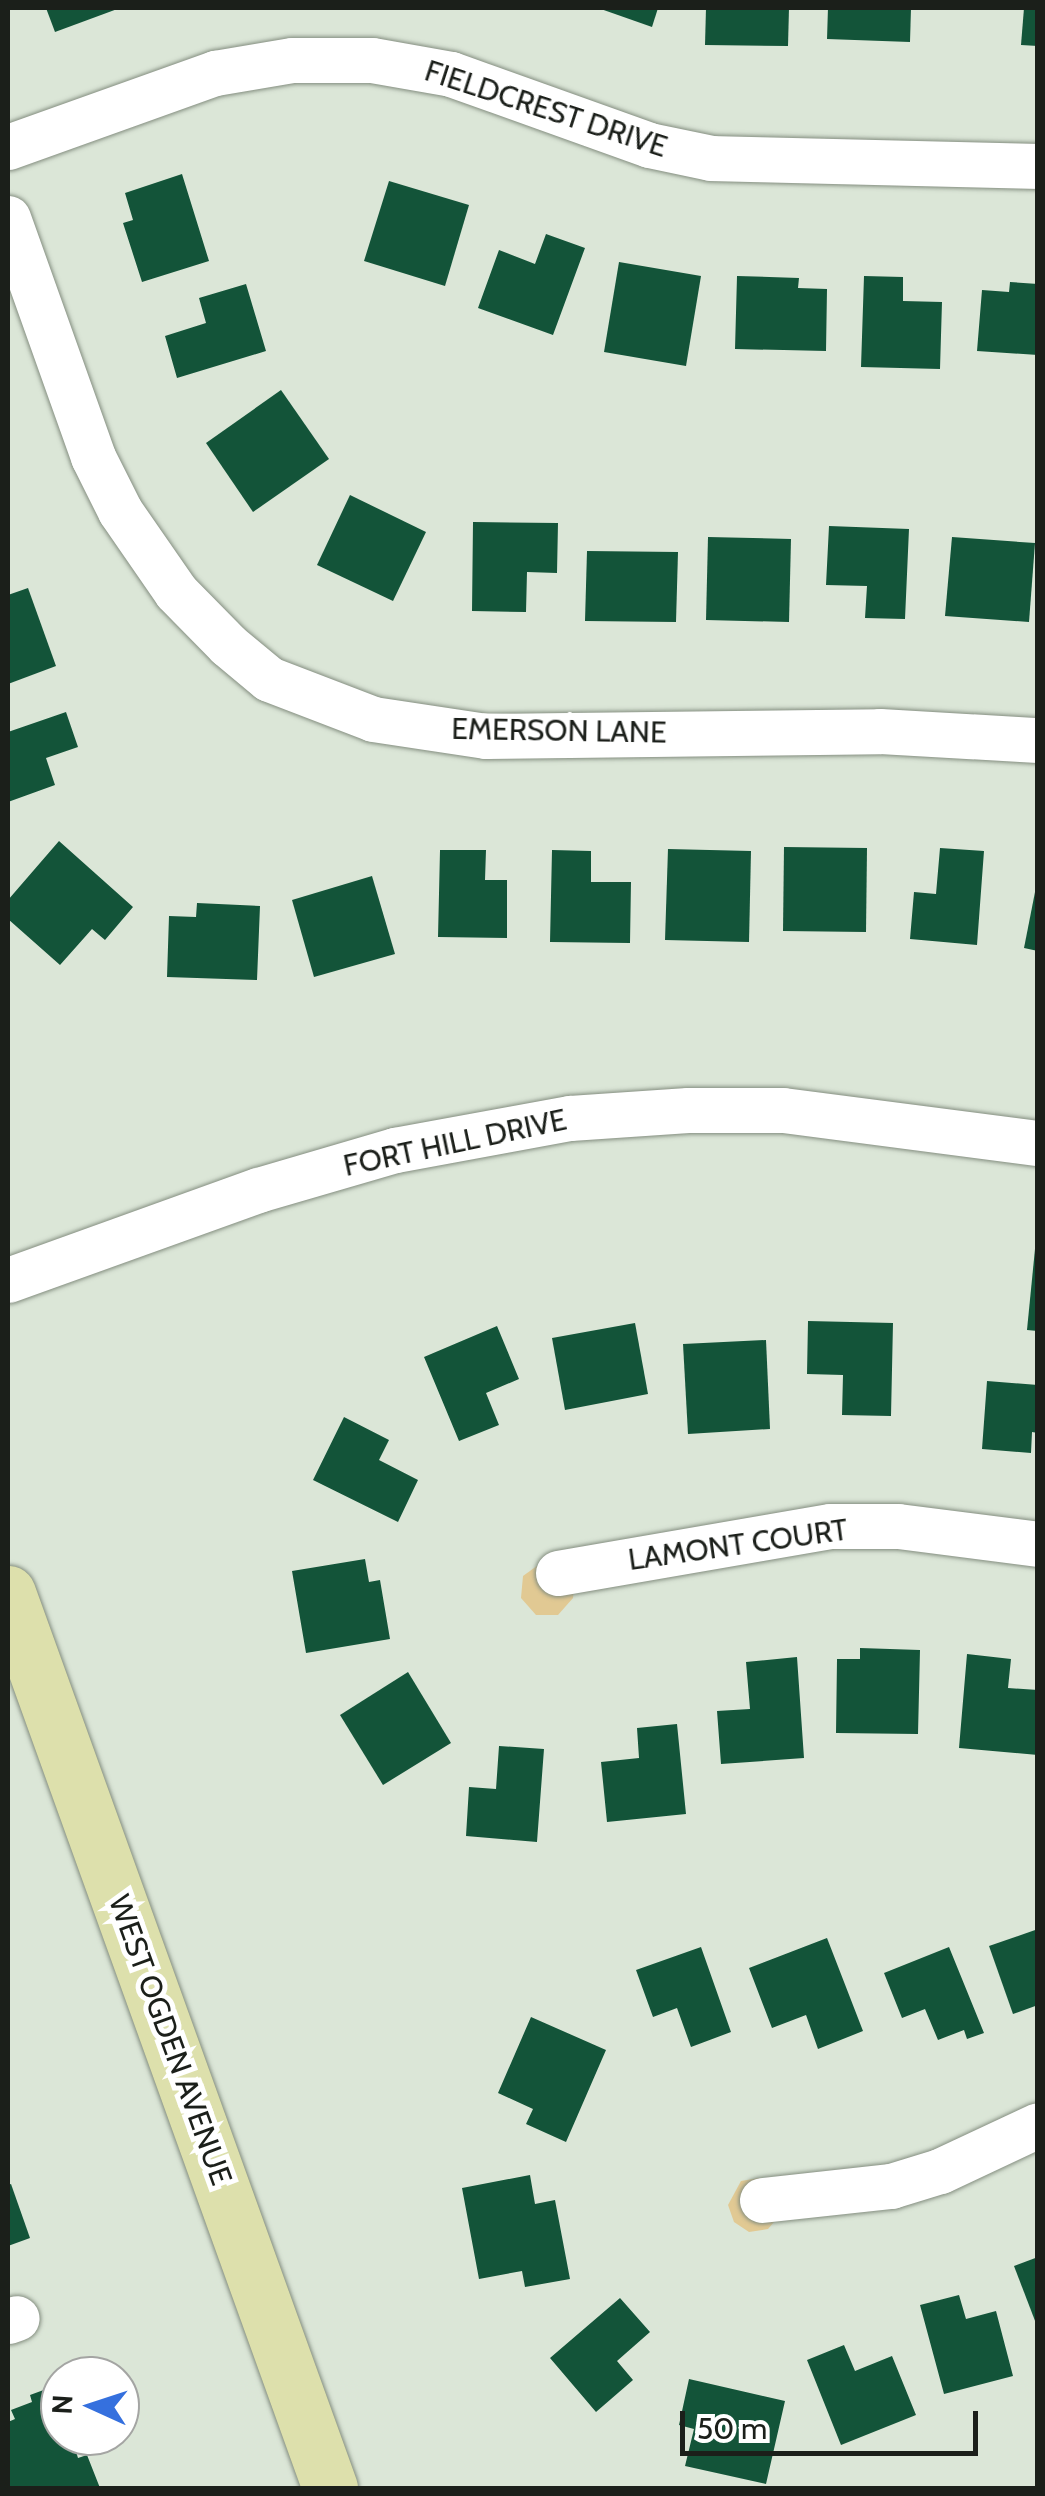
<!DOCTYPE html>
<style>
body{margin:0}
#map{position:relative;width:1045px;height:2496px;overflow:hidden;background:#dbe6d7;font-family:Cabin,sans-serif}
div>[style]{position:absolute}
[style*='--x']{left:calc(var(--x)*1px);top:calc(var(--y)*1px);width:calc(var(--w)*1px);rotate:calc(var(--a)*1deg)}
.green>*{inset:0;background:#e1c993}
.building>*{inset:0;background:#135439}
.roads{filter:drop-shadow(0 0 2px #848e80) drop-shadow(0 0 2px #848e80)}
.minor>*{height:45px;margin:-22.5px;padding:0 22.5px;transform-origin:22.5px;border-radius:22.5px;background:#fff}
.major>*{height:55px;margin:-27.5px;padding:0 27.5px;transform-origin:27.5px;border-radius:27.5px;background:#dde0ac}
span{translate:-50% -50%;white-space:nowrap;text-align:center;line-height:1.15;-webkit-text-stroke:10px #fff;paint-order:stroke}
.street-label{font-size:30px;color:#1b1f1a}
.frame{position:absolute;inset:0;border:10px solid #1b1f1a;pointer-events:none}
.north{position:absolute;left:40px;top:2356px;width:100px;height:100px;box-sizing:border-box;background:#fff;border:2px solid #a4a5a3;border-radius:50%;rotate:273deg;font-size:28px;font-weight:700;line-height:40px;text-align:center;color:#1b1f1a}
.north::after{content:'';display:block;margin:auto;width:35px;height:45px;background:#3570de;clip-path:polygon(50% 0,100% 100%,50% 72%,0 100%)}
.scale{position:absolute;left:680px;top:2411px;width:298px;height:45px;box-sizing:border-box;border:5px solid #1b1f1a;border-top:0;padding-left:12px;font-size:30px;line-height:35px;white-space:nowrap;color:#1b1f1a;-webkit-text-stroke:8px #fff;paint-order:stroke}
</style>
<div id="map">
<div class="green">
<div style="clip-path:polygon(541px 1563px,574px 1586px,573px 1598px,558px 1615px,536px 1615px,521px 1598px,523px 1576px)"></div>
<div style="clip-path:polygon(759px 2178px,780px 2215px,768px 2229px,749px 2232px,734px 2222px,728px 2205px,741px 2181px)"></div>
</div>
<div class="building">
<div style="clip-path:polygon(46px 8px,120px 8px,55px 32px)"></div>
<div style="clip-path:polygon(598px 8px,658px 8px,652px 27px)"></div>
<div style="clip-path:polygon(706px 8px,789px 8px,788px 46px,705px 45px)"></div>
<div style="clip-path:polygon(828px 8px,911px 8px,910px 42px,827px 39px)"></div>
<div style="clip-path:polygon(1024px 8px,1038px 8px,1038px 46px,1021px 45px)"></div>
<div style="clip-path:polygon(182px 174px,209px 261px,142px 282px,123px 223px,133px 220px,125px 193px)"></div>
<div style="clip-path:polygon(389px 181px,469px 205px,445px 286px,364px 261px)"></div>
<div style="clip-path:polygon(546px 234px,585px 248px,553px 335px,478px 308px,499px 250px,535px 264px)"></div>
<div style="clip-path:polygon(619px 262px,701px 276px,686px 366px,604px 352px)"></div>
<div style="clip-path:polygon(737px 276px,799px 278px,798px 288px,827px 289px,826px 351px,735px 349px)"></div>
<div style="clip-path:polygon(864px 276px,903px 277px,903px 301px,942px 302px,940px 369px,861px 367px)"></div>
<div style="clip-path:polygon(1010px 282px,1038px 284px,1038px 355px,977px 351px,982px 290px,1009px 292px)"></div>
<div style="clip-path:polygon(246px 284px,266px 351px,177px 378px,165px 336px,206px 323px,199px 298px)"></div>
<div style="clip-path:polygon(281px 390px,329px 459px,253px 512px,206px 443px)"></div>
<div style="clip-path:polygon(350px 495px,426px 532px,393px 601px,317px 565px)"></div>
<div style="clip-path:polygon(473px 522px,558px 523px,557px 573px,527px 572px,526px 612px,472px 611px)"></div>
<div style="clip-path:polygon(829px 526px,909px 529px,905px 619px,865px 618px,867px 586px,826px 585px)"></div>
<div style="clip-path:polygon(708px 537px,791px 539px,789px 622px,706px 620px)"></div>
<div style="clip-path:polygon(952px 537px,1035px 543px,1029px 622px,945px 616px)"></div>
<div style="clip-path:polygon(587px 551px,678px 552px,676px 622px,585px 621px)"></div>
<div style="clip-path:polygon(28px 588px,56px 666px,8px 684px,8px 595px)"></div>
<div style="clip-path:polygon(66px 712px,78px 747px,46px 758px,55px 785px,8px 802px,8px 732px)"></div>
<div style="clip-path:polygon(59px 841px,133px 907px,105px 940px,92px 929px,60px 965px,8px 919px,8px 900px)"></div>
<div style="clip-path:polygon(784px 847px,867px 848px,866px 932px,783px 931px)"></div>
<div style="clip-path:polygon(940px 848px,984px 851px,977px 945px,910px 939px,914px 892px,936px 894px)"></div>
<div style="clip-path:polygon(668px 849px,751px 851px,749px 942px,665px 940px)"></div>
<div style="clip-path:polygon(440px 850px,486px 850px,485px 880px,507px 880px,507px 938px,438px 937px)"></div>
<div style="clip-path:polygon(552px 850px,591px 851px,591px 882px,631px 882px,630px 943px,550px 942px)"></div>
<div style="clip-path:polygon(372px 876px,395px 954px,314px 977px,292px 900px)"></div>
<div style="clip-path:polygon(1036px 887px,1038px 887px,1038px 951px,1024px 948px)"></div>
<div style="clip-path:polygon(197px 903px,260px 906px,257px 980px,167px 977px,169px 916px,196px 917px)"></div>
<div style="clip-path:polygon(1035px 1249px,1038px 1249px,1038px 1331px,1027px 1330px)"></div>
<div style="clip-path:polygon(808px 1321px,893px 1323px,891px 1416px,842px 1415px,843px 1375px,807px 1374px)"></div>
<div style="clip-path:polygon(635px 1323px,648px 1394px,565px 1410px,552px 1338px)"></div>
<div style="clip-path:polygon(497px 1326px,519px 1379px,486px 1393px,499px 1425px,459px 1441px,424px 1357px)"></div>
<div style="clip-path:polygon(766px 1340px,770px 1429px,688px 1434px,683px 1344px)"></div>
<div style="clip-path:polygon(987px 1381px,1038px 1385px,1038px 1433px,1032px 1432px,1031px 1453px,982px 1449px)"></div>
<div style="clip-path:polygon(344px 1417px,389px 1440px,379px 1460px,418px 1480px,398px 1522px,313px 1480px)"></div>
<div style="clip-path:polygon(365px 1559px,369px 1582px,380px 1580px,390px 1639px,306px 1653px,292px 1571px)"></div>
<div style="clip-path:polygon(860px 1648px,920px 1650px,918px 1734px,836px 1733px,837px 1659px,860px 1659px)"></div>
<div style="clip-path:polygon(967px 1654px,1011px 1659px,1008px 1688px,1038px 1690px,1038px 1755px,959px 1748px)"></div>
<div style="clip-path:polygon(797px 1657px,804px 1758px,721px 1764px,717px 1711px,750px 1709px,746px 1662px)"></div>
<div style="clip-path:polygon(408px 1672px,451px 1743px,383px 1785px,340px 1715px)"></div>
<div style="clip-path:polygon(677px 1724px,686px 1814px,607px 1822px,601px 1762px,639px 1758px,637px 1728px)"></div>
<div style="clip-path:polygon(499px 1746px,544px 1749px,537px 1842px,466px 1836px,469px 1787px,496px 1789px)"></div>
<div style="clip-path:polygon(1038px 1929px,1038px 2005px,1013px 2014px,989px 1946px)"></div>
<div style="clip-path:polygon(827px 1938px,863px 2031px,818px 2049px,806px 2015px,772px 2028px,749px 1968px)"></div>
<div style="clip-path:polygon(701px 1947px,731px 2032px,691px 2047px,677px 2008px,653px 2017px,636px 1970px)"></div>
<div style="clip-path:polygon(949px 1947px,984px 2033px,967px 2039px,964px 2030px,938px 2040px,925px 2009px,902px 2018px,884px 1973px)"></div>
<div style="clip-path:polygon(531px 2017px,606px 2050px,566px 2142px,526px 2124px,533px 2109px,498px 2093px)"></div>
<div style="clip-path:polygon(530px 2175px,535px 2204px,555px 2200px,570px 2279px,525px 2287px,522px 2271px,479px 2279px,462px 2188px)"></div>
<div style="clip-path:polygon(11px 2184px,30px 2238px,8px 2246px,8px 2185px)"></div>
<div style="clip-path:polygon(1038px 2257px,1038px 2326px,1037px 2326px,1014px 2266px)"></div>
<div style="clip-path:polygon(959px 2295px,966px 2319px,996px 2311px,1013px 2376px,944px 2394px,920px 2305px)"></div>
<div style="clip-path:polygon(620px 2298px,650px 2332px,617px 2361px,633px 2380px,596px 2412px,550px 2358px)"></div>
<div style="clip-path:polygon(844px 2345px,855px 2371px,892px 2356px,916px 2415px,841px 2445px,807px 2360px)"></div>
<div style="clip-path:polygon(689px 2379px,785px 2401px,766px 2484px,685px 2466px,694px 2429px,679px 2425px)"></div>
<div style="clip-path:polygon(60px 2384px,60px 2436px,87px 2436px,73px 2442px,78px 2458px,87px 2455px,100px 2488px,8px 2488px,8px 2422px,15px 2419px,11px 2410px,32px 2402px,30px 2395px)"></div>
</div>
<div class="roads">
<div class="minor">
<div style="--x:8;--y:147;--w:220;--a:-19.7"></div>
<div style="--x:215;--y:73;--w:78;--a:-9.6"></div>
<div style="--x:292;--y:60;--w:80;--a:0"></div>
<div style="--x:372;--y:60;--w:80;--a:10"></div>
<div style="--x:451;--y:74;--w:210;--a:19.7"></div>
<div style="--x:649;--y:145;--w:63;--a:11.8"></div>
<div style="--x:711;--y:158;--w:327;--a:1.4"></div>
<div style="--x:8;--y:218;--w:254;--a:70.4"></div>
<div style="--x:93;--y:457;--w:60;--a:63.4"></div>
<div style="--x:120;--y:511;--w:98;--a:55.3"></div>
<div style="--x:176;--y:592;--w:74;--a:45.5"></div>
<div style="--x:228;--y:645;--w:53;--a:39.7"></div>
<div style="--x:269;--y:679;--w:111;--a:21"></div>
<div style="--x:373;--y:719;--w:114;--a:8.6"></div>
<div style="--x:486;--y:736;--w:394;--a:-0.7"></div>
<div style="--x:880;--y:731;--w:158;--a:3.3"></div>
<div style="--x:8;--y:1280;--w:266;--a:-19.8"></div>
<div style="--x:258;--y:1190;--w:143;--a:-16.3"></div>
<div style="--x:395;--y:1150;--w:178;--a:-10.4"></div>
<div style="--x:570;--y:1118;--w:118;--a:-3.9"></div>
<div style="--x:688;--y:1110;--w:95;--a:0"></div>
<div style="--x:783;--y:1110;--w:257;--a:7.4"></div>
<div style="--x:558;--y:1573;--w:276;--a:-9.8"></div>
<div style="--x:830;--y:1526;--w:68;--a:0"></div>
<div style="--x:898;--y:1526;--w:141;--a:7.3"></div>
<div style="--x:762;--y:2200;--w:130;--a:-6.2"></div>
<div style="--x:891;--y:2186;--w:51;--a:-17"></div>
<div style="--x:940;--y:2171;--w:108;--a:-25.1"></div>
<div style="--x:8;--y:2321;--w:9;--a:-18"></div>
</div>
<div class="major">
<div style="--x:8;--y:1593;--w:951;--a:70.21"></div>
</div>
</div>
<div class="street-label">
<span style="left:546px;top:109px;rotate:18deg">FIELDCREST DRIVE</span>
<span style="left:559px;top:731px;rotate:1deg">EMERSON LANE</span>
<span style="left:455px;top:1143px;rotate:-12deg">FORT HILL DRIVE</span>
<span style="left:738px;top:1545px;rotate:-8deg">LAMONT COURT</span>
<span style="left:170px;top:2040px;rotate:70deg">WEST OGDEN AVENUE</span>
</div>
<div class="frame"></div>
<div class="north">N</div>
<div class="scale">50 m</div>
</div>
